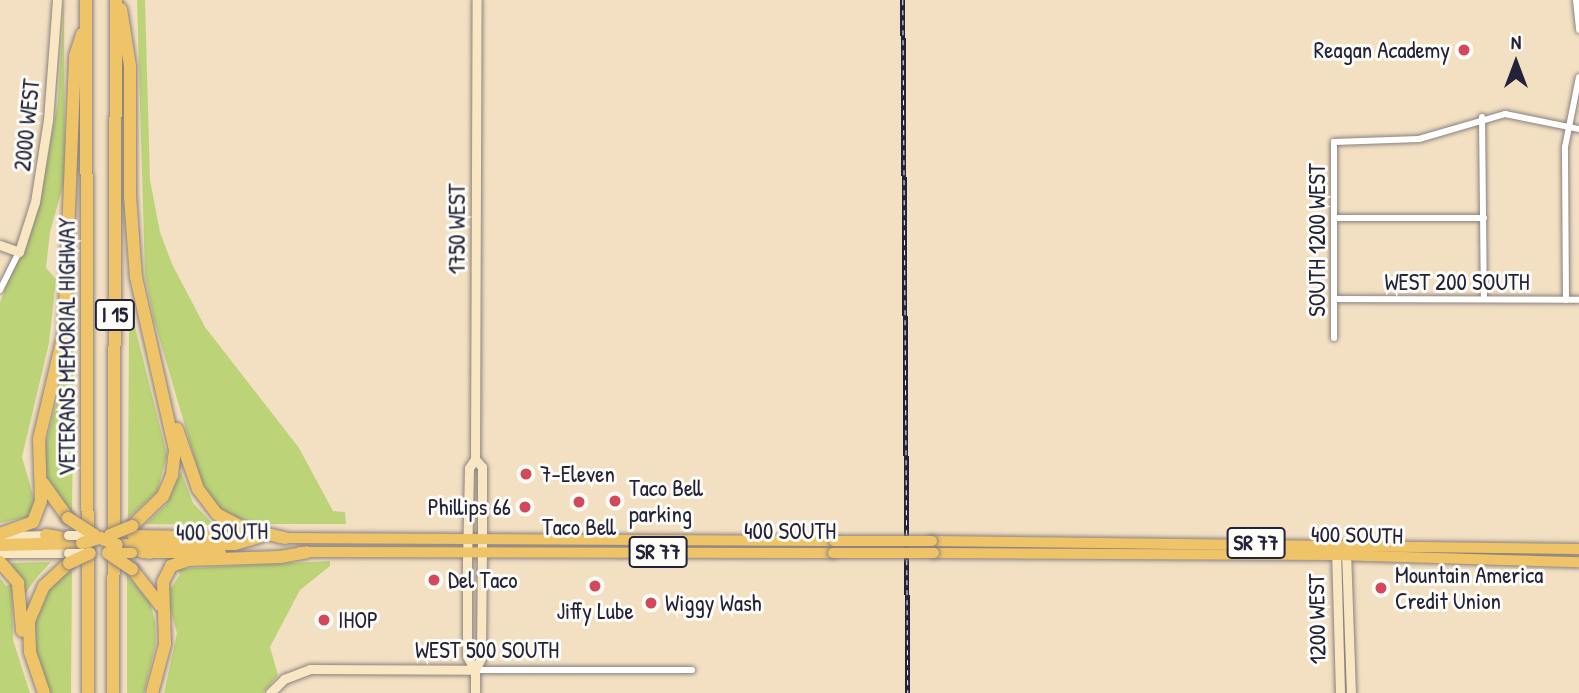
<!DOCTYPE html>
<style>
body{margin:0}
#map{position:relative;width:1579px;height:693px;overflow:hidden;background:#f3e0c3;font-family:"Patrick Hand",sans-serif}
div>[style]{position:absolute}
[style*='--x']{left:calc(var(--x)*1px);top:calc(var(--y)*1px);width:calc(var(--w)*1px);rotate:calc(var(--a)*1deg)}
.green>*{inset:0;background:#bcd377}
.roads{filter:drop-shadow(0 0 2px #8a817f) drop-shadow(0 0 2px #8a817f)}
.street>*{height:6px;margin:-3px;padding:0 3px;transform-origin:3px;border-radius:3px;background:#fff}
.secondary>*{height:9px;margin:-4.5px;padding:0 4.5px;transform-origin:4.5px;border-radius:4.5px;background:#f9e7c3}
.primary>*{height:10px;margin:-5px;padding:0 5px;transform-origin:5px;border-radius:5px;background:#efc469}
.highway>*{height:12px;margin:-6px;padding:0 6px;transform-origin:6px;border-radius:6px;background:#efc469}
.rail>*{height:4.5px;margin-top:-2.25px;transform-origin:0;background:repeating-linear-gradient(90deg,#fdfcf7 0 5px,#22223b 0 10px);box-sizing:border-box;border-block:2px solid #22223b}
.bridges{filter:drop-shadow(0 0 2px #8a817f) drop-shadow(0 0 2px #8a817f)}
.secondary-bridge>*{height:9px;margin:-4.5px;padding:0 4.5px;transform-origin:4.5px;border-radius:4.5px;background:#f9e7c3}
.primary-bridge>*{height:10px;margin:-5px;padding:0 5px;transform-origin:5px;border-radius:5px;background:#efc469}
.highway-bridge>*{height:12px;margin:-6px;padding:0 6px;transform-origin:6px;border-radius:6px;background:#efc469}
.dots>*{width:19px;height:19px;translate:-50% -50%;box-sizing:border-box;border:4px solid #fdfcf7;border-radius:50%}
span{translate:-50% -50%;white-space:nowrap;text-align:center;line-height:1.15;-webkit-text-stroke:6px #fdfcf7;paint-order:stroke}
.shield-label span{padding:2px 5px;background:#fdfcf7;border:2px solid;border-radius:5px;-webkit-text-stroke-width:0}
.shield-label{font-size:21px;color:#22223b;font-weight:700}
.poi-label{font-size:23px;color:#22223b}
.right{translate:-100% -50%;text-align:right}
.left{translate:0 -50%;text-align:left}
.street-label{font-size:23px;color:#22223b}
.north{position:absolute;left:1481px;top:28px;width:70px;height:70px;-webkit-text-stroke:5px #fdfcf7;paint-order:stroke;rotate:0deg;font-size:19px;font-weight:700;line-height:28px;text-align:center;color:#22223b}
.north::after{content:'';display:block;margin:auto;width:24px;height:32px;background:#22223b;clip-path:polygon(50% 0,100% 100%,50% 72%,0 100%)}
</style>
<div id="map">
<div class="green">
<div style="clip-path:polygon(64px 0,65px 179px,50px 232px,46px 268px,56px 279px,49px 343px,22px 457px,35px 502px,28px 517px,0 523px,0 302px,40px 201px,58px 101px)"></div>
<div style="clip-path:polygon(137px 0,145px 0,150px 180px,160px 232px,172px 264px,205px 327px,299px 448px,333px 511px,345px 512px,346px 524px,254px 524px,224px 513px,204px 491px,154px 320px,145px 275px)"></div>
<div style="clip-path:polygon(133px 319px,167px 455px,157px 492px,128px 518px,129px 320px)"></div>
<div style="clip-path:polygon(69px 321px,74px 321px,72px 513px,46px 481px,42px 459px,65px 369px)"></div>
<div style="clip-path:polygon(181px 472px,193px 503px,214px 525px,146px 524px,166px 505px)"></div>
<div style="clip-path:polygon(330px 561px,330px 566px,300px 590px,270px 647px,278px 675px,263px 693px,164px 693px,177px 633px,164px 588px,172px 587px,180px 574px,177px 569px)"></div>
<div style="clip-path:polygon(51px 562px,37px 577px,24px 595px,11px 563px)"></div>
<div style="clip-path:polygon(72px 570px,71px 693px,50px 693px,35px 652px,33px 628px,51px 585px)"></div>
<div style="clip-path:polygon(127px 576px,150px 602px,155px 621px,156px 643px,144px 693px,127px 693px)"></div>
<div style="clip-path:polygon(0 578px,6px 586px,12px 584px,13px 640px,30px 693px,0 693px)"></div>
</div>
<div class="roads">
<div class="street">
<div style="--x:1576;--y:0;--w:30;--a:84"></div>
<div style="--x:1482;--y:117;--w:181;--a:89.4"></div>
<div style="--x:1334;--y:218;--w:150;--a:0"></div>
<div style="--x:0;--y:290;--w:42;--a:-63.4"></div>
<div style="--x:1334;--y:299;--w:245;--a:0.2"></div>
<div style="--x:1566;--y:300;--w:153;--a:-90.4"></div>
<div style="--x:1565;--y:147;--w:71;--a:-78.7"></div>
<div style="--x:1334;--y:338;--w:196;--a:-90"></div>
<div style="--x:1334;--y:142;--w:85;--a:-2"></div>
<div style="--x:1419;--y:139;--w:90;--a:-16.2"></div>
<div style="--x:1505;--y:114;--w:76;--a:11.5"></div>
<div style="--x:475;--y:670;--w:217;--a:0"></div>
</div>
<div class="secondary">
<div style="--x:0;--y:245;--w:20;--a:20"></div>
<div style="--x:19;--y:252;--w:52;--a:-72.3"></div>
<div style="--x:35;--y:202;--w:83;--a:-81"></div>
<div style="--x:48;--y:120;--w:120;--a:-85.7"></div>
<div style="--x:3;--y:536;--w:49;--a:-1.2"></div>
<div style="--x:1336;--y:549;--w:144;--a:88.4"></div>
<div style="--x:1346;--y:551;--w:142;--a:88"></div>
<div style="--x:0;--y:553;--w:68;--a:0"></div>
<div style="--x:475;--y:670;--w:16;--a:-120"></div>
<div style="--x:467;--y:656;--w:93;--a:-90"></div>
<div style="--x:467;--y:563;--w:95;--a:-88.8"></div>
<div style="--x:469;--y:468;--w:11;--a:-56"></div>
<div style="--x:475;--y:459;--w:459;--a:-89.8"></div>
<div style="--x:270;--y:693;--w:20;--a:-45"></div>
<div style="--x:284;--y:679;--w:28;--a:-21"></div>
<div style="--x:310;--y:669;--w:165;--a:0.3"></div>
<div style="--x:475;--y:693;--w:23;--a:-90"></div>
<div style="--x:475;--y:670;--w:13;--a:-63"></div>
<div style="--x:481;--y:658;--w:122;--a:-89.5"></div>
<div style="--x:482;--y:536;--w:69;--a:-90"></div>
<div style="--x:482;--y:467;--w:11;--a:-131"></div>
</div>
<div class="primary">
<div style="--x:132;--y:535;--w:120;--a:1"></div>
<div style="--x:279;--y:538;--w:555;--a:0.31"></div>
<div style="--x:932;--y:541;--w:647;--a:0.71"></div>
<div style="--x:300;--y:552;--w:533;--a:0.11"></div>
<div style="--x:142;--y:553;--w:79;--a:0"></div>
<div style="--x:934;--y:553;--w:402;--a:0.3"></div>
<div style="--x:1336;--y:555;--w:243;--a:1.7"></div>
</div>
<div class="highway">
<div style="--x:86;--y:0;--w:693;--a:89.83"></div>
<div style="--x:121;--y:9;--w:58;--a:81"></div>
<div style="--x:130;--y:66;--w:130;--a:90"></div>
<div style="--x:130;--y:196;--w:81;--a:85.8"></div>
<div style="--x:136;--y:277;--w:177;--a:77.3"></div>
<div style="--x:175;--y:450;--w:25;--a:97"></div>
<div style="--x:172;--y:475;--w:23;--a:113"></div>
<div style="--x:163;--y:496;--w:43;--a:135.9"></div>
<div style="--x:177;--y:429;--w:64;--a:70.7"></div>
<div style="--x:198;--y:489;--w:31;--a:53"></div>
<div style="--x:217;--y:514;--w:32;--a:28"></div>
<div style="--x:245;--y:529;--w:41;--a:12.7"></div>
<div style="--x:43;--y:483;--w:43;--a:54.5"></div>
<div style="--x:0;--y:534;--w:35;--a:-20"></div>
<div style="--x:33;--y:522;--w:22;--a:-69"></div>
<div style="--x:41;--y:501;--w:62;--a:-91.8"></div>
<div style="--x:39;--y:439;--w:109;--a:-76.7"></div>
<div style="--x:64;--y:333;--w:277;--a:-87.7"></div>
<div style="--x:75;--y:56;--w:23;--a:-72"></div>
<div style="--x:46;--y:535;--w:27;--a:10"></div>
<div style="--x:0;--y:545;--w:82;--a:-1.4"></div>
<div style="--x:117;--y:545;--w:118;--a:-0.5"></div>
<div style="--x:235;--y:544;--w:26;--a:-16"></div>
<div style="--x:124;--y:547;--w:26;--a:13"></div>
<div style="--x:0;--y:562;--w:28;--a:49"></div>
<div style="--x:18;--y:583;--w:48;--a:85.2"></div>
<div style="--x:132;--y:569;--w:46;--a:52.1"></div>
<div style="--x:44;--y:693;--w:43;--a:-108.9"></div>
<div style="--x:30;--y:652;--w:31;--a:-92"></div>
<div style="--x:29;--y:621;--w:38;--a:-67"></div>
<div style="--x:44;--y:586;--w:34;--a:-43"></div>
<div style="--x:113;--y:693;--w:693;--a:-89.75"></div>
<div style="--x:152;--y:693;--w:51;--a:-75.1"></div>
<div style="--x:165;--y:644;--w:62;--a:-91.8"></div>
<div style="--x:163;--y:582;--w:18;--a:-63"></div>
<div style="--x:171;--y:566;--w:18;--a:-19"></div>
<div style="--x:188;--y:560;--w:92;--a:-1.9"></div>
<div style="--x:280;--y:557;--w:27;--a:-10"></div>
</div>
</div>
<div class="rail">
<div style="--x:903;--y:0;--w:693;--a:89.59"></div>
</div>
<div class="bridges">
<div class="secondary-bridge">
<div style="--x:68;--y:535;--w:24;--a:0"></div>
<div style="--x:68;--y:553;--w:19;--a:0"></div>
</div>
<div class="primary-bridge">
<div style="--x:834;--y:541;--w:98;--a:0"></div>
<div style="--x:108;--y:553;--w:24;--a:0"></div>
<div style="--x:833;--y:553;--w:101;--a:0"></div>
</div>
<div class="highway-bridge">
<div style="--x:68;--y:518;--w:31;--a:33"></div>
<div style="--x:110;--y:535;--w:24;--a:-22"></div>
<div style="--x:82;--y:543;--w:19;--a:-16"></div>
<div style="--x:100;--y:538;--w:18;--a:22"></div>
<div style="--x:108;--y:553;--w:29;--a:34"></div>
<div style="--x:69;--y:563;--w:23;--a:-25"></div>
</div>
</div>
<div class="dots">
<div style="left:1464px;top:50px;background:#d1495b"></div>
<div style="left:526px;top:474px;background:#d1495b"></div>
<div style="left:615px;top:501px;background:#d1495b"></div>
<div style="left:579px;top:502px;background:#d1495b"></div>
<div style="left:525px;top:507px;background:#d1495b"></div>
<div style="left:434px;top:580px;background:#d1495b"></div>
<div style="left:595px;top:586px;background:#d1495b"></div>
<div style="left:1381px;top:588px;background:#d1495b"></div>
<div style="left:651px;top:603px;background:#d1495b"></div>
<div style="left:324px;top:620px;background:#d1495b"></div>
</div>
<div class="shield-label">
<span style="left:115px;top:315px">I 15</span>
<span style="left:1256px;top:543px">SR 77</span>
<span style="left:658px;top:552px">SR 77</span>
</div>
<div class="poi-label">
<span class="right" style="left:1450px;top:50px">Reagan Academy</span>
<span class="left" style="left:540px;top:474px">7-Eleven</span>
<span class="left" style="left:629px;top:501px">Taco Bell<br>parking</span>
<span class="right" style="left:511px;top:507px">Phillips 66</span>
<span style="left:579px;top:527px">Taco Bell</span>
<span class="left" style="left:1395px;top:588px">Mountain America<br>Credit Union</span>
<span class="left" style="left:448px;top:580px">Del Taco</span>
<span class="left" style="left:665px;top:603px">Wiggy Wash</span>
<span style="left:595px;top:611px">Jiffy Lube</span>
<span class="left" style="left:338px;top:620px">IHOP</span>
</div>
<div class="street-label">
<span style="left:27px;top:125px;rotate:-84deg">2000 WEST</span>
<span style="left:457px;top:229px;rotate:-90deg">1750 WEST</span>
<span style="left:1317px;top:240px;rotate:-90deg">SOUTH 1200 WEST</span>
<span style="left:1457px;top:282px">WEST 200 SOUTH</span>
<span style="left:67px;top:347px;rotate:-90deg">VETERANS MEMORIAL HIGHWAY</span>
<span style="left:790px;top:531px">400 SOUTH</span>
<span style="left:222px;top:532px;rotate:-1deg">400 SOUTH</span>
<span style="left:1357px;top:535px;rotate:1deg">400 SOUTH</span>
<span style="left:1317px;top:619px;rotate:-91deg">1200 WEST</span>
<span style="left:487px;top:650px">WEST 500 SOUTH</span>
</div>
<div class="north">N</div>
</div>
